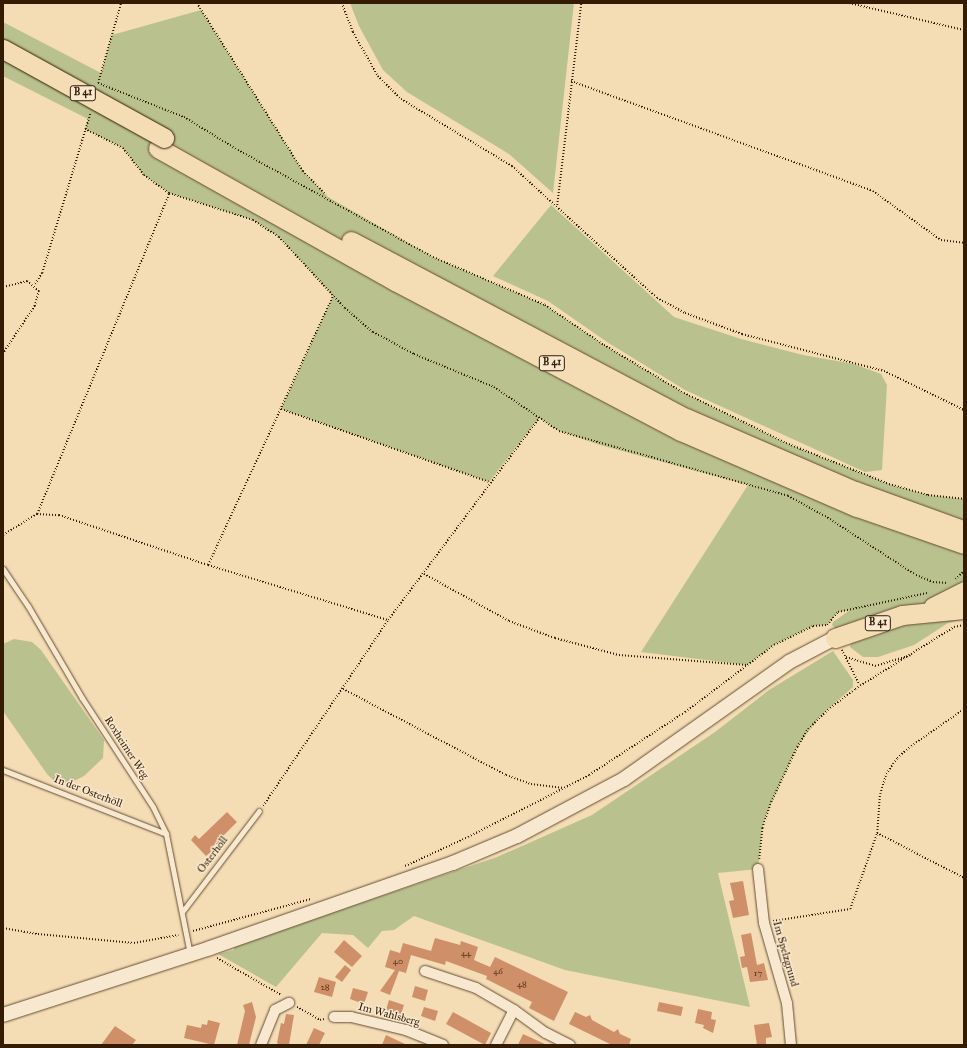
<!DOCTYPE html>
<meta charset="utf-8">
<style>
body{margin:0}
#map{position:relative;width:967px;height:1048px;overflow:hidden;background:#f4dcb5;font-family:"IM FELL Great Primer",serif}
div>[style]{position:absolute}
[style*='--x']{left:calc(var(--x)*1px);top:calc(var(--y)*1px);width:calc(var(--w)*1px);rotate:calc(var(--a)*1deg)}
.green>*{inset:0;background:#b9c18f}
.building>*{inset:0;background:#cf8f68}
.path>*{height:1.5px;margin-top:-0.75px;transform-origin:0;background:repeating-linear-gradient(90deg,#341c04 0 1px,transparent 0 3px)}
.roads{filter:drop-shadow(0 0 1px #644c30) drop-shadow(0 0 1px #644c30)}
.lane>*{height:5px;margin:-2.5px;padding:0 2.5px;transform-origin:2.5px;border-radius:2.5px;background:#f8e8cf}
.street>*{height:10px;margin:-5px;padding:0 5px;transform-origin:5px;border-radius:5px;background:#f8e8cf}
.secondary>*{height:14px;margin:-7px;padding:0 7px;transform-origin:7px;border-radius:7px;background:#f8e8cf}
.highway>*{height:19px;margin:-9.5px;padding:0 9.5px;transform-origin:9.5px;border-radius:9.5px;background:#f4dcb5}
.bridges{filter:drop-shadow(0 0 1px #341c04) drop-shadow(0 0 1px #341c04)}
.highway-bridge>*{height:19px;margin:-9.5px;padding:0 9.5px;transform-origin:9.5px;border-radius:9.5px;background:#f4dcb5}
span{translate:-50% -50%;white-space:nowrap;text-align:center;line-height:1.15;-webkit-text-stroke:3px #f8e8cf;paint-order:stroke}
.number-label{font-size:9px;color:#5b391d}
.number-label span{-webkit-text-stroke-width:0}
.shield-label span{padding:1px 3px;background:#f8e8cf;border:1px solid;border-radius:3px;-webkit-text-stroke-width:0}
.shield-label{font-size:10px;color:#341c04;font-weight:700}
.street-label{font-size:11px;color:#341c04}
.frame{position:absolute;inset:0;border:4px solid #341c04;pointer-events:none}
</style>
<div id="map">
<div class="green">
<div style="clip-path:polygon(350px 3px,574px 3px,553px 193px,509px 154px,407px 92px,383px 70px,359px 26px)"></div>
<div style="clip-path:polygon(201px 10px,303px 171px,328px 197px,433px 257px,545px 305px,604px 345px,684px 393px,786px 443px,889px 484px,928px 495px,964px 499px,964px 586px,946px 599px,837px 630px,832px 625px,833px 622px,850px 610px,838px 612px,827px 625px,813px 626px,774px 645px,747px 665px,641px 652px,748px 485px,600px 445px,559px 431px,539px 418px,489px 482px,281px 409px,333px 296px,279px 237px,253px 220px,169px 193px,144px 175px,123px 148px,85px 129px,88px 119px,3px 76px,3px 22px,101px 73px,112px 35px)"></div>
<div style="clip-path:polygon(551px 205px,674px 317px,741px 339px,803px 355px,854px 364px,881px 374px,887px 385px,882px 470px,865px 472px,685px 390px,607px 342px,548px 301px,493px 276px)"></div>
<div style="clip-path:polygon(964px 615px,964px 619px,948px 623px,914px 645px,878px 657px,863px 657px,850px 647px,851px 641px,890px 628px)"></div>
<div style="clip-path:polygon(14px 639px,32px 642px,41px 650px,104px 740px,103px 758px,84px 776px,72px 782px,64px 783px,53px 780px,47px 774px,3px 711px,3px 644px)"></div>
<div style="clip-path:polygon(833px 651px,853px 680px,853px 687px,820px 716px,797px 747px,767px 813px,762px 828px,758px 869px,718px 873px,750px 1007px,565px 970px,414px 916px,394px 930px,382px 931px,368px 948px,353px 935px,322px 933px,276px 987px,218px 954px,234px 950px,233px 946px,497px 857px,592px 815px,715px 732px,769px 690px)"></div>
</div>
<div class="building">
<div style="clip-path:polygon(227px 812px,237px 822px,210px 849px,212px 851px,206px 856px,191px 840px,195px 835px,199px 839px)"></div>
<div style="clip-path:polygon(743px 881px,749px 915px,733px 918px,729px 901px,734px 900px,730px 883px)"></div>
<div style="clip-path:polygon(751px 933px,757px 965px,764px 963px,768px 980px,750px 982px,747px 967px,742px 968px,740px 957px,745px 956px,741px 935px)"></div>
<div style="clip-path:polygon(435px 938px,460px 945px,461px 941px,478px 947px,474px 960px,490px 967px,495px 957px,568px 992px,554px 1021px,529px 1008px,532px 1002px,486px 979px,487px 976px,446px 961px,445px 965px,411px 955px,406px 973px,399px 971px,390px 995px,380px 991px,395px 970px,385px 967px,390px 950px,400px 953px,403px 943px,431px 951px)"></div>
<div style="clip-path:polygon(344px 940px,362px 956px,352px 967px,334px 952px)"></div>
<div style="clip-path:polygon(345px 965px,351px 970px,342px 982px,335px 977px)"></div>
<div style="clip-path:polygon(319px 977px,336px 982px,332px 997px,314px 992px)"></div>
<div style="clip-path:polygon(415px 986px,428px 990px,425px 1001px,412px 997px)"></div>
<div style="clip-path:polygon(353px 988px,368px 992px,364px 1004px,350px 999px)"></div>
<div style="clip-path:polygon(389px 1000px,404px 1005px,401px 1014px,386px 1010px)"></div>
<div style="clip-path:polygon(252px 1002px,256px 1017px,249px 1045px,237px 1045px,245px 1011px,243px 1005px)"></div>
<div style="clip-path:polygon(659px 1002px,683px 1007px,681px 1016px,657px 1011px)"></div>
<div style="clip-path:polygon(424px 1007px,438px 1011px,435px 1021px,421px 1016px)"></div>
<div style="clip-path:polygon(698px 1009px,712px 1012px,711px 1019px,716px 1020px,713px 1033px,703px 1028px,704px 1025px,695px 1023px)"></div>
<div style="clip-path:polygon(453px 1012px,491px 1033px,485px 1045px,446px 1024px)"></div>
<div style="clip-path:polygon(575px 1012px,586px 1017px,590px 1015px,592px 1020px,614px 1032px,618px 1029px,620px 1034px,631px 1039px,629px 1045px,612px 1045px,569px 1024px)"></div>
<div style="clip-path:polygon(286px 1014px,294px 1015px,289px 1045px,280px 1045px,277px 1043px,281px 1023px,284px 1024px)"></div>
<div style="clip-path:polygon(208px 1020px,220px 1023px,214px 1045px,184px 1038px,187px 1025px,201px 1028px,202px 1024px,207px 1025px)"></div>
<div style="clip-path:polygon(769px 1023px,772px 1037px,766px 1038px,766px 1045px,757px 1045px,754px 1025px)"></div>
<div style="clip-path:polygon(115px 1026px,136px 1040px,132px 1045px,101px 1045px)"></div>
<div style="clip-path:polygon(314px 1028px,325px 1033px,319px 1045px,306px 1045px)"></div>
<div style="clip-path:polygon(523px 1034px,547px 1045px,518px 1045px)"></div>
<div style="clip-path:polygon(386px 1035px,407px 1045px,382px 1045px)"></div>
</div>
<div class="path">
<div style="--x:197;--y:3;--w:199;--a:57.8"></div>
<div style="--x:303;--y:171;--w:33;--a:46"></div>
<div style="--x:342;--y:3;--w:31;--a:69"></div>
<div style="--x:353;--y:32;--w:51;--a:60.4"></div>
<div style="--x:378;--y:76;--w:33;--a:45"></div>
<div style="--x:401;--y:99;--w:130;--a:31.1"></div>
<div style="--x:512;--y:166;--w:196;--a:42.3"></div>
<div style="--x:657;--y:298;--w:32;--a:28"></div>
<div style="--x:685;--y:313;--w:61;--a:20.2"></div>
<div style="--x:742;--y:334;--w:147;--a:14.6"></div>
<div style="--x:884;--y:371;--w:89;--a:26"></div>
<div style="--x:849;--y:3;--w:118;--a:13.2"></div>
<div style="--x:571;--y:81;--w:321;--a:20"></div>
<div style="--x:873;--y:191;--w:84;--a:35.8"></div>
<div style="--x:941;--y:240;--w:23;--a:7"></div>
<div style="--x:98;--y:83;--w:92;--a:21.6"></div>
<div style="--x:184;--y:117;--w:63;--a:31.4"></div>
<div style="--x:238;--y:150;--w:222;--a:28.8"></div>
<div style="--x:433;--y:257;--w:122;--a:23.2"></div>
<div style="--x:545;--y:305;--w:71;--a:34.1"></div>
<div style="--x:604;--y:345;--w:93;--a:31"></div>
<div style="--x:684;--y:393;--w:114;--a:26.1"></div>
<div style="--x:786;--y:443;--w:111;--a:21.7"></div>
<div style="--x:889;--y:484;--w:41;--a:15.8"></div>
<div style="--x:928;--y:495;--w:36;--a:6"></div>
<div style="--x:98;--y:83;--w:83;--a:-74"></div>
<div style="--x:85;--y:129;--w:42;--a:26.6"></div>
<div style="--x:123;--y:148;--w:34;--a:52"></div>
<div style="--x:144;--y:175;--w:31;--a:36"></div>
<div style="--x:169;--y:193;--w:88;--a:17.8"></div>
<div style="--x:253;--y:220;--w:31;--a:33"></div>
<div style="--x:279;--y:237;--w:97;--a:47.1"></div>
<div style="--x:345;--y:308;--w:37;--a:41"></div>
<div style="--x:373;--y:332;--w:47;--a:28.2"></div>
<div style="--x:414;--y:354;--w:87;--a:22.4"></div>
<div style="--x:494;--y:387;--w:78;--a:34.1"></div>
<div style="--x:559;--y:431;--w:238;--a:15.8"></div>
<div style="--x:788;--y:496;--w:42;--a:28.4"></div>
<div style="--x:825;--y:516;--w:108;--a:33"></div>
<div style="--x:916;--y:575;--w:18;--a:22"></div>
<div style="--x:933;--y:582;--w:15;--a:4"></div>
<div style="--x:557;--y:205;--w:203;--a:-83.2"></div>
<div style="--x:35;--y:284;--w:13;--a:-58"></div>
<div style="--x:42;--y:273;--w:166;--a:-73.2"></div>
<div style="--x:3;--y:287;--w:25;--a:-14"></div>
<div style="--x:27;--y:281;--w:16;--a:40"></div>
<div style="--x:39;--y:291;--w:16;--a:105"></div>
<div style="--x:35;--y:306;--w:58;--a:123.7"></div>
<div style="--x:281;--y:409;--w:220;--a:19.3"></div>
<div style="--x:37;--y:514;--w:347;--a:-67.6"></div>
<div style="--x:3;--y:535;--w:40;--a:-32"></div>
<div style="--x:37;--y:514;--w:22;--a:3"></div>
<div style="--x:59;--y:515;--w:157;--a:18.6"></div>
<div style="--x:208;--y:565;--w:188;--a:17"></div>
<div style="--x:208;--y:565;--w:297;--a:-65.1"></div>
<div style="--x:424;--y:574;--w:97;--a:28.9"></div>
<div style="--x:509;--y:621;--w:49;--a:20.3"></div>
<div style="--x:555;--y:638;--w:66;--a:14.9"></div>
<div style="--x:619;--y:655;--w:128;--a:4.5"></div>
<div style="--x:955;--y:579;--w:12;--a:-42"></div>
<div style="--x:842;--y:650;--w:39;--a:63"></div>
<div style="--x:846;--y:657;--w:30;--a:17"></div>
<div style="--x:875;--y:666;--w:37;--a:-17"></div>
<div style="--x:343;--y:689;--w:184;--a:27.8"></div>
<div style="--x:506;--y:775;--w:27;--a:20"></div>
<div style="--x:531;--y:784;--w:33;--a:7"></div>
<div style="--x:263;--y:806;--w:224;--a:-56.1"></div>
<div style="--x:388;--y:620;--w:252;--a:-53.2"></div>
<div style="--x:877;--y:833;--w:98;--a:27.3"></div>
<div style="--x:759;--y:859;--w:31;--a:-84"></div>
<div style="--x:762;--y:828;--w:28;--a:-71"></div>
<div style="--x:771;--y:802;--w:61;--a:-64.7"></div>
<div style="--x:797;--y:747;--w:21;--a:-59"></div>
<div style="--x:808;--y:729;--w:30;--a:-44"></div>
<div style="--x:830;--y:708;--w:31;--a:-37"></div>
<div style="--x:855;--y:689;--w:117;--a:-32.1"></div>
<div style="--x:954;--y:627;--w:10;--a:-11"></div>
<div style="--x:405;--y:866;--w:69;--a:-24.7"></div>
<div style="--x:468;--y:837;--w:136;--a:-27.1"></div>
<div style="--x:589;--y:775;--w:115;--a:-33.3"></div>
<div style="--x:685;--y:712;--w:111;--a:-37"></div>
<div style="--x:774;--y:645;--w:43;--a:-26"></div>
<div style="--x:813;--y:626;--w:14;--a:-4"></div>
<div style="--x:827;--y:625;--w:17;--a:-50"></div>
<div style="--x:838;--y:612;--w:91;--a:-12.1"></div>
<div style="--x:773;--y:921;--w:78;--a:-8.9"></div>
<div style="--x:850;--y:909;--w:81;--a:-70.4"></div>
<div style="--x:877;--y:833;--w:39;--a:-86"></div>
<div style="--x:880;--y:794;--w:21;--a:-73"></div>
<div style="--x:886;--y:774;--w:19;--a:-55"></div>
<div style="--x:897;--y:758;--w:18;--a:-41"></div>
<div style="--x:911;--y:746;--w:65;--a:-34.9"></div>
<div style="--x:3;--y:928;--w:36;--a:10"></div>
<div style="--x:38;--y:934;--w:96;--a:5.4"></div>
<div style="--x:134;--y:943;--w:45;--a:-10.3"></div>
<div style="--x:193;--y:931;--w:122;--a:-15.2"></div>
<div style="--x:217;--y:958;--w:74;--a:30"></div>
<div style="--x:297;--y:1007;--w:26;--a:29"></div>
<div style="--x:320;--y:1020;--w:4;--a:-14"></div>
</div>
<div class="roads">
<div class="lane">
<div style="--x:3;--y:569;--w:45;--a:56"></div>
<div style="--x:28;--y:606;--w:107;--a:59.6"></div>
<div style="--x:82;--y:698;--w:130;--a:56.9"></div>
<div style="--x:153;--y:807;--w:30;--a:64"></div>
<div style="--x:166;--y:834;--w:122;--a:78.7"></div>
<div style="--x:3;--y:770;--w:175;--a:21.4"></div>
<div style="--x:182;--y:912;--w:127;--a:-52.7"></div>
</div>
<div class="street">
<div style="--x:758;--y:869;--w:54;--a:83.7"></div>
<div style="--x:764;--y:923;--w:83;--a:74"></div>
<div style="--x:787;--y:1003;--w:42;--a:84.6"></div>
<div style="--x:425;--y:971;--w:54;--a:18.4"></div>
<div style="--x:476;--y:988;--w:44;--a:30.1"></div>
<div style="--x:514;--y:1010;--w:39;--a:36"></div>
<div style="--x:546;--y:1033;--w:27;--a:27"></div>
<div style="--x:334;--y:1017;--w:17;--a:0"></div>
<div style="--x:351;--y:1017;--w:57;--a:13.3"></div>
<div style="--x:406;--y:1030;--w:40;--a:22"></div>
<div style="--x:261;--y:1045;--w:38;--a:-68"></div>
<div style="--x:275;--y:1010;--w:16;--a:-27"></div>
<div style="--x:496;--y:1045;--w:39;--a:-63"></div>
</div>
<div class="secondary">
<div style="--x:3;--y:1015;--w:218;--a:-17.9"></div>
<div style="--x:210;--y:948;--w:257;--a:-19.3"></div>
<div style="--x:453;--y:863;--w:69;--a:-22.9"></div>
<div style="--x:517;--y:836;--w:121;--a:-28"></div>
<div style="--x:624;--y:779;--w:202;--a:-35.3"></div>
<div style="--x:789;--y:662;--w:52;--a:-27.6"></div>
</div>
<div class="highway">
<div style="--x:158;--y:148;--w:272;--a:29.3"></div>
<div style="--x:395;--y:281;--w:323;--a:27.7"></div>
<div style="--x:681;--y:431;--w:192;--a:23.4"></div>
<div style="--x:857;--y:507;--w:113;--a:19.1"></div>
<div style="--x:351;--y:241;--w:379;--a:27.9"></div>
<div style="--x:686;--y:418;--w:184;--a:23.4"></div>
<div style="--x:855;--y:491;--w:115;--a:19.9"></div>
<div style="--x:933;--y:607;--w:35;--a:-27"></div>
<div style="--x:835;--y:638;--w:71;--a:-18.9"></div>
<div style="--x:902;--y:615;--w:62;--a:-5.5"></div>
</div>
</div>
<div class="bridges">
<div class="highway-bridge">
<div style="--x:3;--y:49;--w:184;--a:28.9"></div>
</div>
</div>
<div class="number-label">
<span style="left:466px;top:953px">44</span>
<span style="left:398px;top:961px">40</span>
<span style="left:498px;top:971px">46</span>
<span style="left:758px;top:973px">17</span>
<span style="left:522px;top:984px">48</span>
<span style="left:325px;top:987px">28</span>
</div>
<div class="shield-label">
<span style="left:83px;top:93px">B 41</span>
<span style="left:552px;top:363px">B 41</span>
<span style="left:878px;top:623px">B 41</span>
</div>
<div class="street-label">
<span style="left:126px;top:748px;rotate:57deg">Roxheimer Weg</span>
<span style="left:88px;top:792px;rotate:21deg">In der Osterhöll</span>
<span style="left:213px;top:855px;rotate:-53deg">Osterhöll</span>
<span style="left:785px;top:954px;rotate:74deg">Im Spelzgrund</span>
<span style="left:389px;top:1015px;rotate:15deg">Im Wahlsberg</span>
</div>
<div class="frame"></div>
</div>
